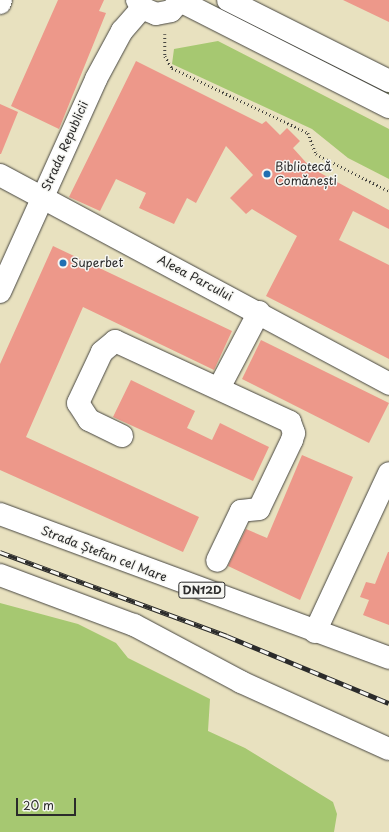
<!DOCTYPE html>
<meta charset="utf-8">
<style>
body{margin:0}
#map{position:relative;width:389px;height:832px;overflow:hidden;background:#e8e1bf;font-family:"Playpen Sans",sans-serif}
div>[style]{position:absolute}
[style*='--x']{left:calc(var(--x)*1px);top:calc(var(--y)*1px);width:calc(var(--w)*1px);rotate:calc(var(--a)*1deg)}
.green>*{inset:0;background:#a6c871}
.building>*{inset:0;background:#ed988a}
.path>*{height:2.5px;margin-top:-1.25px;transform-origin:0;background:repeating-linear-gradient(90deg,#474641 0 1px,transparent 0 4px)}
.roads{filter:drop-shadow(0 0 1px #474641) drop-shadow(0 0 1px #474641)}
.minor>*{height:22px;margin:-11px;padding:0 11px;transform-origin:11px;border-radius:11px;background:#fff}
.major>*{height:22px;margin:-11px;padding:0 11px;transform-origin:11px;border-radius:11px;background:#fff}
.rail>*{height:4.5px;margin-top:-2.25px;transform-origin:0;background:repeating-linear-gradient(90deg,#f6f6f2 0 9px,#2b2b2b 0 18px);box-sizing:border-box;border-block:1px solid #2b2b2b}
.dots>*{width:11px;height:11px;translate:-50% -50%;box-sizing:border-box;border:2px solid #f6f6f2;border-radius:50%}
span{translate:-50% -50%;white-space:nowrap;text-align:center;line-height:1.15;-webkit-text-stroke:3px #f6f6f2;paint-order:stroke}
.shield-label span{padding:1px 3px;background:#f6f6f2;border:1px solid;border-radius:3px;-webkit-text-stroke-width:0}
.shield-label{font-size:11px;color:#2b2b2b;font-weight:700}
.street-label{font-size:12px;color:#2b2b2b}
.poi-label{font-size:12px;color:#2b2b2b}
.left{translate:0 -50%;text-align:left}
.scale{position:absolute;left:16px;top:798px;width:60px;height:18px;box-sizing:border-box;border:2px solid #2b2b2b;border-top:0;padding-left:5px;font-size:12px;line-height:14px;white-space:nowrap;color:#2b2b2b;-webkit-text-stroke:3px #f6f6f2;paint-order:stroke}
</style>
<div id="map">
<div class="green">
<div style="clip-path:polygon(209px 3px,389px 93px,389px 100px,207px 8px)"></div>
<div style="clip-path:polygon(218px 41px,389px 129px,389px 179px,348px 158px,312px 129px,172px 64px,174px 49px)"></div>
<div style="clip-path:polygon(0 603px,78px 624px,116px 643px,128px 658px,210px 699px,208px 731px,245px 748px,333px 802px,337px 814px,334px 832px,0 832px)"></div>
</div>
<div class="building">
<div style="clip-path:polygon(58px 0,104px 0,99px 11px,106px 13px,59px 129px,11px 106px)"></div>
<div style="clip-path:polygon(343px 0,389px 0,389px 22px)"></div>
<div style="clip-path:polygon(136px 61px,262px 124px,266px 121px,280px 135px,287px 128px,300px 141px,293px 148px,311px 168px,389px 210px,389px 229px,353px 211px,339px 240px,389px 265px,389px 359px,266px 296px,297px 236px,252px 209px,246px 214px,230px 198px,253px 175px,226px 146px,196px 203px,187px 198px,174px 224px,139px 208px,146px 193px,116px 179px,100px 211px,69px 197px)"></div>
<div style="clip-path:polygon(0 104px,18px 112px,1px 154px,0 154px)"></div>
<div style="clip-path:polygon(53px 246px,232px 331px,214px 370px,83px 307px,26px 437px,199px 517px,183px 552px,0 470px,0 364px)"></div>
<div style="clip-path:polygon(261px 340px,389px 403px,369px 443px,242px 379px)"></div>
<div style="clip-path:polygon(131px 380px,195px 411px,187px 428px,212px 440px,220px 423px,269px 447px,253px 481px,113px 417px)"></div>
<div style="clip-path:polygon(302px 455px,353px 477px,300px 600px,228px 566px,246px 529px,267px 538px)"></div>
<div style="clip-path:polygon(388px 552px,389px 552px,389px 625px,363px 615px,369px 600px,360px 597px,366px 582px,375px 584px)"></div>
</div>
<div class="path">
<div style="--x:165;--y:34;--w:22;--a:90"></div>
<div style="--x:165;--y:56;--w:14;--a:60"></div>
<div style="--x:172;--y:68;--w:151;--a:25.5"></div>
<div style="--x:308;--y:133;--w:22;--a:69"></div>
<div style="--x:316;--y:154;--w:82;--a:26.9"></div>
</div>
<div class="roads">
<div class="minor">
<div style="--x:137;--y:0;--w:9;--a:58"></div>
<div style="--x:142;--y:8;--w:15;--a:23"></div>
<div style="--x:156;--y:14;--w:15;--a:-11"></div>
<div style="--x:171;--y:11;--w:15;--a:-48"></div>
<div style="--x:228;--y:0;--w:180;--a:26.7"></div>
<div style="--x:180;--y:1;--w:234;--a:26.9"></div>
<div style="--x:0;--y:3;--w:3;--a:-72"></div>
<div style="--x:0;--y:175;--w:442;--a:28.2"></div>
<div style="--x:0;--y:292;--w:234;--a:-65.7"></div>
<div style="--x:96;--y:79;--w:55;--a:-61.6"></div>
<div style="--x:122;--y:31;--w:30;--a:-49"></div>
<div style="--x:219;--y:388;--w:86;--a:-62.2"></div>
<div style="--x:122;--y:436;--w:37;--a:-154"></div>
<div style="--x:89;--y:420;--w:20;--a:-123"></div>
<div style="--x:78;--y:403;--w:56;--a:-64.8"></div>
<div style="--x:102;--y:352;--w:17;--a:-40"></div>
<div style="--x:115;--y:341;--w:193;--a:24.8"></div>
<div style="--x:290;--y:422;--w:12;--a:70"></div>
<div style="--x:294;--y:433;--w:7;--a:106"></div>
<div style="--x:292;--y:440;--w:76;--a:115.6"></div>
<div style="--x:259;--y:509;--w:18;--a:174"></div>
<div style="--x:241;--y:511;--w:55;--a:115.6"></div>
<div style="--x:0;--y:575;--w:143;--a:20.5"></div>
<div style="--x:134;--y:625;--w:121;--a:28"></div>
<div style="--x:241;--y:682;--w:162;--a:24.4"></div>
<div style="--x:315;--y:632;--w:175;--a:-65"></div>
</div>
<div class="major">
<div style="--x:0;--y:514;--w:415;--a:20.3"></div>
</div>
</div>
<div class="rail">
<div style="--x:0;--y:552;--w:242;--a:20.3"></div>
<div style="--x:227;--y:636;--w:175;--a:22.5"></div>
</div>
<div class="dots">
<div style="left:267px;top:174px;background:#1f6fb2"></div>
<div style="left:63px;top:263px;background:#1f6fb2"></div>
</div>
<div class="shield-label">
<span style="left:202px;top:590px">DN12D</span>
</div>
<div class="street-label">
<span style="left:65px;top:146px;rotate:-66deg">Strada Republicii</span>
<span style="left:195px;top:278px;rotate:28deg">Aleea Parcului</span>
<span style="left:104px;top:554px;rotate:21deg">Strada Ștefan cel Mare</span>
</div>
<div class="poi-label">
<span class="left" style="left:275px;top:174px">Bibliotecă<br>Comănești</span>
<span class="left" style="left:71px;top:263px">Superbet</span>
</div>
<div class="scale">20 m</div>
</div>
